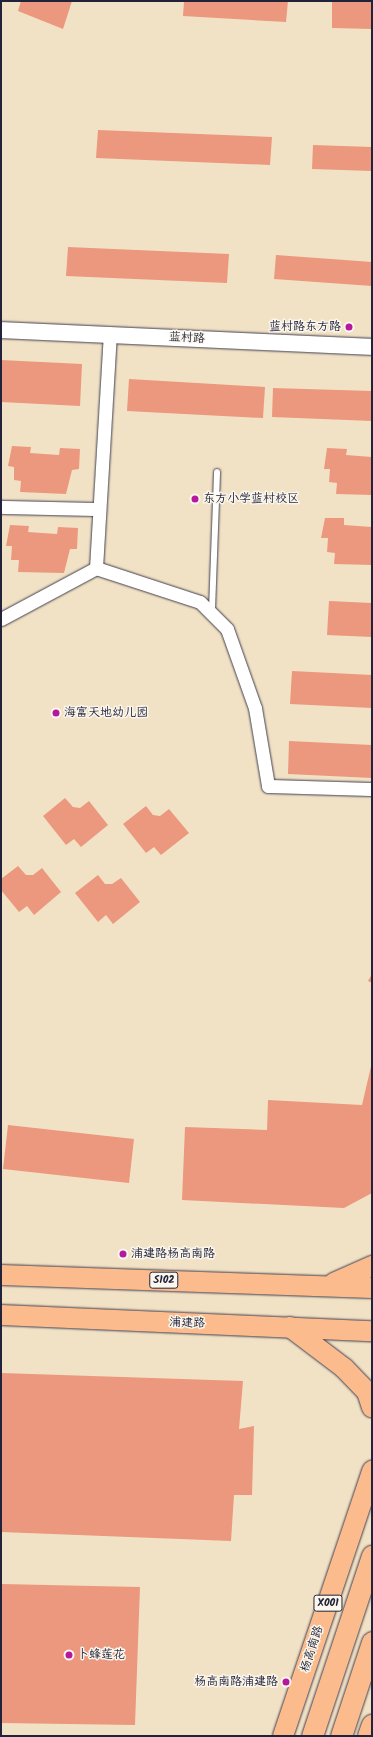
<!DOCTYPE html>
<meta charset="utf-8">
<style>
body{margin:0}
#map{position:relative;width:373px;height:1737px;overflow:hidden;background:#f2e2c5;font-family:Kalam,"LXGW WenKai TC",sans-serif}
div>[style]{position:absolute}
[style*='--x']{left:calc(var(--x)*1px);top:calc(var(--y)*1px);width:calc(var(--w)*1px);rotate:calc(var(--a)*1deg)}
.building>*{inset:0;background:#eb987e}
.roads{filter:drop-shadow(0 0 1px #413f50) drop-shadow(0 0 1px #413f50)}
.service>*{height:6px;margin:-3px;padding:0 3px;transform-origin:3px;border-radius:3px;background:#fff}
.minor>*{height:13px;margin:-6.5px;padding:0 6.5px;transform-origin:6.5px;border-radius:6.5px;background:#fff}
.tertiary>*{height:16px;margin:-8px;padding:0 8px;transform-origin:8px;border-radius:8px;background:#fff}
.primary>*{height:20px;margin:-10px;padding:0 10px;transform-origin:10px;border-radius:10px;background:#fbbb8c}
.trunk>*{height:21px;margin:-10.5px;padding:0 10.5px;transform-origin:10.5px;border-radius:10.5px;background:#fbbb8c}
.dots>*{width:11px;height:11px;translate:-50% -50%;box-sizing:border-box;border:2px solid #fbf7ec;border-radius:50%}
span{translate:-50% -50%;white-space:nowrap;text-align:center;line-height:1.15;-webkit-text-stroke:3px #fbf7ec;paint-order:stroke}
.shield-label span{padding:1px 3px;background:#fbf7ec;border:1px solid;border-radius:3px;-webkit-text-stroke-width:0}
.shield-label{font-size:11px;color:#22223b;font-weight:700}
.poi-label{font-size:12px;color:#22223b}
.right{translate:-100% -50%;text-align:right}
.left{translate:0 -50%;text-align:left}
.street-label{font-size:12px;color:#22223b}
.frame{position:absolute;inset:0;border:2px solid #22223b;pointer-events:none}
</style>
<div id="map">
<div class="building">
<div style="clip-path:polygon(21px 1px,72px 1px,63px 29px,18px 11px)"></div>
<div style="clip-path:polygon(184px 1px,288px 1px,286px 22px,183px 16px)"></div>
<div style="clip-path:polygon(332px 1px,372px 1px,372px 29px,332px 28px)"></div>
<div style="clip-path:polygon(98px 130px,272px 137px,270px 165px,96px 158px)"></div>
<div style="clip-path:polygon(313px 145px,372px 147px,372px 171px,312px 169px)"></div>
<div style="clip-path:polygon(68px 247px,229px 254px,227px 283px,66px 276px)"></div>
<div style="clip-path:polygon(276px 255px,372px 262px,372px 286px,274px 279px)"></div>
<div style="clip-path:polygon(1px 360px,82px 364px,80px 406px,1px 402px)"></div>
<div style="clip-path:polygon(129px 379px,265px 387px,263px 418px,127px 411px)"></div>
<div style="clip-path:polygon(273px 388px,372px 391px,372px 421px,272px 417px)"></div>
<div style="clip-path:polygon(12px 446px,31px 447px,30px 453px,59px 455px,60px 448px,80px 449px,79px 469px,72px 470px,66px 494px,20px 492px,21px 481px,14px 480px,14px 467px,8px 466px)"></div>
<div style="clip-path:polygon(327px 448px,347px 449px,346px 455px,372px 457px,372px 495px,336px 494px,337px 483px,329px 482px,330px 469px,324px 469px)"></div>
<div style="clip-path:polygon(325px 518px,344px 518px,344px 525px,372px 527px,372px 565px,334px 564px,335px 553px,327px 552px,328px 538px,321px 538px)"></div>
<div style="clip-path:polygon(10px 525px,29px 526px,28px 532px,57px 534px,58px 527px,78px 528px,77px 549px,70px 549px,64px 573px,18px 572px,19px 560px,11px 560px,12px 546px,6px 546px)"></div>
<div style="clip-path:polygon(329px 601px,372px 603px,372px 637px,327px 635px)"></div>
<div style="clip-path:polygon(292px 671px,372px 675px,372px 708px,290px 704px)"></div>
<div style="clip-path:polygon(289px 741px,372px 745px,372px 778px,288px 774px)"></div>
<div style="clip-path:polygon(65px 798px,73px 807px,80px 808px,89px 801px,108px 825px,81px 847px,74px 839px,66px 845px,43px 816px)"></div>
<div style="clip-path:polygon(146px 806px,153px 815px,160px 816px,169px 809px,189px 833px,161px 855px,154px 847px,146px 853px,123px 824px)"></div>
<div style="clip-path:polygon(18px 866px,26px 875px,33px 875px,42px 868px,61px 892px,34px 915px,27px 906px,19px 912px,1px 890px,1px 879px)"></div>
<div style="clip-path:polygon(98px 875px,105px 884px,112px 884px,121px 878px,140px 902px,113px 924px,106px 915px,98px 922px,75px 893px)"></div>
<div style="clip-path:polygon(372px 974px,372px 983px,368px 981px)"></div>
<div style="clip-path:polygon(372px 1062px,372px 1193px,344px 1208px,182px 1200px,185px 1127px,267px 1130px,268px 1100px,362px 1105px)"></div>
<div style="clip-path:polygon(8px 1125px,134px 1139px,129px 1183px,3px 1169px)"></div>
<div style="clip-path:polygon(1px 1373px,243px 1381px,239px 1429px,254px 1426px,252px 1495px,234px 1495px,231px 1541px,1px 1532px)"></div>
<div style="clip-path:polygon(1px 1584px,140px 1587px,135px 1725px,1px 1723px)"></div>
</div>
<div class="roads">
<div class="service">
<div style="--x:212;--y:610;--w:138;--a:-87.9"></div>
</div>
<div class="minor">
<div style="--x:1;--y:507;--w:98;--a:1.2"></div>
<div style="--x:96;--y:568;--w:234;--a:-86.6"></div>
<div style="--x:1;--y:619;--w:108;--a:-28.2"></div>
<div style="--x:96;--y:568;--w:109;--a:18.1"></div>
<div style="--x:200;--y:602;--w:38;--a:45"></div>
<div style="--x:227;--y:629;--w:84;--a:70.5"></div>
<div style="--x:255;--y:708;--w:79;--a:80.5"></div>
<div style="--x:268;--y:786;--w:104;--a:1.7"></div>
</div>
<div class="tertiary">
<div style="--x:1;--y:330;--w:371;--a:2.6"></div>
</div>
<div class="primary">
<div style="--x:1;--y:1275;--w:371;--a:2"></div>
<div style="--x:334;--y:1283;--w:42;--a:-24.1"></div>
<div style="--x:1;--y:1315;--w:371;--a:2.5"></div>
<div style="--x:290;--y:1327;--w:68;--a:37.2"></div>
<div style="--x:344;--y:1368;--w:33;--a:46"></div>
<div style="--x:367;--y:1392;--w:16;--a:72"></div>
<div style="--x:283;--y:1736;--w:280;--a:-71.4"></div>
<div style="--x:368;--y:1736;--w:12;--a:-70"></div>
</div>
<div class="trunk">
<div style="--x:312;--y:1736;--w:190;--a:-71.6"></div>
<div style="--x:341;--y:1736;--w:99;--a:-71.7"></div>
</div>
</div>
<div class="dots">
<div style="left:349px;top:327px;background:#b5179e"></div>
<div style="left:195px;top:499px;background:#b5179e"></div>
<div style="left:56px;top:713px;background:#b5179e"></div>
<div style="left:123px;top:1254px;background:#b5179e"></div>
<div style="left:69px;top:1655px;background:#b5179e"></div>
<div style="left:286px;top:1682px;background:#b5179e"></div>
</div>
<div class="shield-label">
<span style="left:164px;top:1280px">S102</span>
<span style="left:328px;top:1603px">X001</span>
</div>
<div class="poi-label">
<span class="right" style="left:341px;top:327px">蓝村路东方路</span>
<span class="left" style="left:203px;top:499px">东方小学蓝村校区</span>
<span class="left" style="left:64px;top:713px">海富天地幼儿园</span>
<span class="left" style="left:131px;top:1254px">浦建路杨高南路</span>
<span class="left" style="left:77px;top:1655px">卜蜂莲花</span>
<span class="right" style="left:278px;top:1682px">杨高南路浦建路</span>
</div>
<div class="street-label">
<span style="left:187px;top:338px;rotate:3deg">蓝村路</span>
<span style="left:187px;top:1323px;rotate:2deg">浦建路</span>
<span style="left:312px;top:1649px;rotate:-72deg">杨高南路</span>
</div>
<div class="frame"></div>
</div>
